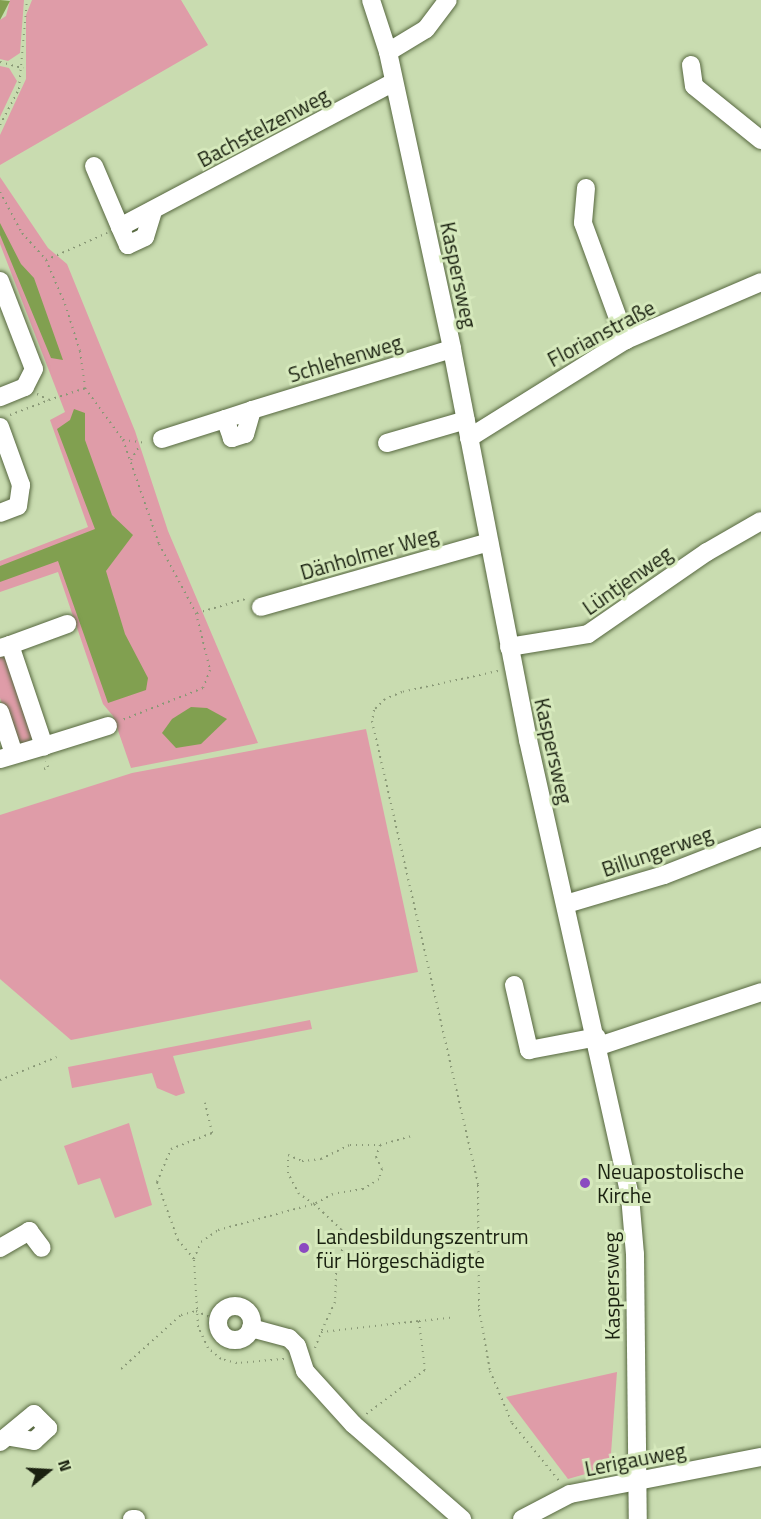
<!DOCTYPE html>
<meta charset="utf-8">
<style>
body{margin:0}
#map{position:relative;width:761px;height:1519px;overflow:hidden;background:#c9dcb0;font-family:"Titillium Web",sans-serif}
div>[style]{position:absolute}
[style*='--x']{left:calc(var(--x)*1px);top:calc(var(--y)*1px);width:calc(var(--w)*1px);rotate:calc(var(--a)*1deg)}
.green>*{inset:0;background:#df9ca8}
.water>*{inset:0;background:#81a050}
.path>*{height:2px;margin-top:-1px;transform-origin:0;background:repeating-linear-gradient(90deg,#899876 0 1.5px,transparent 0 6px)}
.roads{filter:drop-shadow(0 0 2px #576840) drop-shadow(0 0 2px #576840)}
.minor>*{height:18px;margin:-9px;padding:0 9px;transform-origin:9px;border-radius:9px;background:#fff}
.minor>.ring{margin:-9px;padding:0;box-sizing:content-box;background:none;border:18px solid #fff;border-radius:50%}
.dots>*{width:16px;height:16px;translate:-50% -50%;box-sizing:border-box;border:3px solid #d6e9bc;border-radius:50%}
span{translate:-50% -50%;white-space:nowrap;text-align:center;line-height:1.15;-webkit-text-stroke:6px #d6e9bc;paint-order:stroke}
.street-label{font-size:21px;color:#1a2110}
.poi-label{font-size:21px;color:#1a2110}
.left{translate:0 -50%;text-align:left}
.north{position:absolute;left:18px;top:1441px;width:60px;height:60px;-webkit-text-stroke:4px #d6e9bc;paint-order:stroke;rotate:72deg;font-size:16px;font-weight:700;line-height:24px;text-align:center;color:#1a2110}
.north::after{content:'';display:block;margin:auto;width:21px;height:27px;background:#1a2110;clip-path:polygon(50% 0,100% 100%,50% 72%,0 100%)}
</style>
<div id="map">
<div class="green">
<div style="clip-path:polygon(10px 0,24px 0,20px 53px,8px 61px,0 59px,0 20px,6px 16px)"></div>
<div style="clip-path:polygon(32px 0,181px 0,208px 45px,0 165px,0 135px,26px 79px,26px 15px)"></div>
<div style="clip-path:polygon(0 66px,9px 68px,17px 81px,0 117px)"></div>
<div style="clip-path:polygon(0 177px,48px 248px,67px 264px,135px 431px,168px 531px,258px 743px,131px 768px,113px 716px,103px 704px,58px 572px,0 592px,0 561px,88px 527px,50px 420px,65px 412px,0 244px)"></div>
<div style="clip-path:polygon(0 654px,7px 654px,33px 736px,26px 745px,17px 746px,0 698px)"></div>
<div style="clip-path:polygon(366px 729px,418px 972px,71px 1040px,0 979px,0 815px,132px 773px)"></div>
<div style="clip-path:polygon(310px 1020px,312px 1029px,173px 1056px,185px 1093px,176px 1096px,157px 1088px,152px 1073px,72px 1088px,68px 1067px)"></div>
<div style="clip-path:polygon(129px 1123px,152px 1205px,115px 1218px,100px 1178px,78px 1185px,64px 1146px)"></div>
<div style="clip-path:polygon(617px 1372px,610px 1467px,568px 1479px,506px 1397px)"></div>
</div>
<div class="water">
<div style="clip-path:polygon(0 0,10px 1px,0 20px)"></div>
<div style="clip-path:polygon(0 223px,21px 264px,34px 278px,63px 360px,51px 358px,0 235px)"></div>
<div style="clip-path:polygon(74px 409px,85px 413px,85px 440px,112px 515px,133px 535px,106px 571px,125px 634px,148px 678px,146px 690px,108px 703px,58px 561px,0 582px,0 566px,95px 529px,57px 429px,70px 420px)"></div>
<div style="clip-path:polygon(191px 707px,207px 708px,227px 719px,201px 744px,176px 748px,162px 733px,172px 719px)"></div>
</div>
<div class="path">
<div style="--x:0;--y:62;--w:24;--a:15"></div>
<div style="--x:0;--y:125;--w:41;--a:-62.2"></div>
<div style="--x:19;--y:89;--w:89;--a:-84.9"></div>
<div style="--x:0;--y:192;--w:47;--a:61.8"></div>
<div style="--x:22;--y:233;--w:36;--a:48"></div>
<div style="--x:46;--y:260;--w:48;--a:66.6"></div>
<div style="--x:65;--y:304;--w:49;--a:72.3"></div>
<div style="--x:80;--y:351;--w:37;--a:82"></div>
<div style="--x:85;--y:388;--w:64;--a:53.8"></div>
<div style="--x:123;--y:440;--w:110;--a:70.9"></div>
<div style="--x:159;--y:544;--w:78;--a:61.8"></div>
<div style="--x:196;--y:613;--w:59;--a:76.2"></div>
<div style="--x:210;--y:670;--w:19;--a:111"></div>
<div style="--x:203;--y:688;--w:87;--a:158.4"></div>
<div style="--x:46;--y:260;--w:67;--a:-23.9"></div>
<div style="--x:37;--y:394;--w:13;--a:27"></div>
<div style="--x:49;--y:400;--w:38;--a:-18"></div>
<div style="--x:10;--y:415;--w:42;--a:-21"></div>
<div style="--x:123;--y:440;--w:24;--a:7"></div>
<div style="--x:131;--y:460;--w:17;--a:-59"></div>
<div style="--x:197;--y:613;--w:54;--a:-16.1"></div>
<div style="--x:498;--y:671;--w:98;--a:167.7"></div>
<div style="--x:402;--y:692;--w:18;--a:158"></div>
<div style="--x:385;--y:699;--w:16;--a:135"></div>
<div style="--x:374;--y:710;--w:11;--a:100"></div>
<div style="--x:372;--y:721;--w:476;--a:77.1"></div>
<div style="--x:478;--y:1185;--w:124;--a:89.5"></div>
<div style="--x:479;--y:1309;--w:63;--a:79.9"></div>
<div style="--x:490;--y:1371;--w:56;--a:67.1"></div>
<div style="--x:512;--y:1423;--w:76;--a:50.9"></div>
<div style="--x:44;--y:769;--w:4;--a:-27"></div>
<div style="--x:48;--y:767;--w:6;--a:-108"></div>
<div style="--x:0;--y:1080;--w:61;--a:-22"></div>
<div style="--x:380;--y:1145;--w:13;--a:108"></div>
<div style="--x:376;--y:1157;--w:13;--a:63"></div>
<div style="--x:382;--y:1169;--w:10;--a:107"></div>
<div style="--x:379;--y:1179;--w:19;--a:148"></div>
<div style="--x:363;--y:1189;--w:30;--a:171"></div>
<div style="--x:333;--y:1194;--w:21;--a:152"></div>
<div style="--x:314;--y:1204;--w:18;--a:-146"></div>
<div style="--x:299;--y:1194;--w:24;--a:-118"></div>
<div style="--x:288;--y:1173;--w:18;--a:-90"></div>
<div style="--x:288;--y:1155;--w:15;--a:23"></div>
<div style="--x:302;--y:1161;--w:19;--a:-6"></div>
<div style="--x:321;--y:1159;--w:32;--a:-26"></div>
<div style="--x:350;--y:1145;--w:30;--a:0"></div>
<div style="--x:380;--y:1145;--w:35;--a:-16"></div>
<div style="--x:194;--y:1259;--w:25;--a:-130"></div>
<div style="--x:178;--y:1240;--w:62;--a:-109.9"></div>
<div style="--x:157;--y:1182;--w:36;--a:-67"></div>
<div style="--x:171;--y:1149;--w:44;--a:-21.3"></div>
<div style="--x:212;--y:1133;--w:31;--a:-103"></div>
<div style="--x:419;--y:1321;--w:36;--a:-6"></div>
<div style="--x:315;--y:1348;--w:17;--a:-69"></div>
<div style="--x:321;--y:1332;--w:99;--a:-6.4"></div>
<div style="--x:419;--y:1321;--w:49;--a:83"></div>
<div style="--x:425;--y:1370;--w:75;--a:143.1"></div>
<div style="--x:284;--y:1359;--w:47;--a:175.1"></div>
<div style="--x:237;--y:1363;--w:16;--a:-166"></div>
<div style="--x:221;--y:1359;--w:17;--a:-140"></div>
<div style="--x:208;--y:1348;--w:23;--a:-115"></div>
<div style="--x:198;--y:1327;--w:68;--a:-93.4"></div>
<div style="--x:194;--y:1259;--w:18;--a:-68"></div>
<div style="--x:201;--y:1242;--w:21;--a:-35"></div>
<div style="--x:218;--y:1230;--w:99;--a:-15.2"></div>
<div style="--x:314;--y:1204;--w:37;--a:43"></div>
<div style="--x:341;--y:1229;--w:10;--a:66"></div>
<div style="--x:345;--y:1238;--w:36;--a:104"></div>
<div style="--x:336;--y:1273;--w:29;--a:92"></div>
<div style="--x:335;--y:1302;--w:33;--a:115"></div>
<div style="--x:121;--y:1369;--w:81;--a:-42"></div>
<div style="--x:181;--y:1315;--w:16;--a:-15"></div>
<div style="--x:196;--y:1311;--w:24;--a:24"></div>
</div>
<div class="roads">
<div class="minor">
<div style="--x:371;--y:0;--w:55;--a:71.9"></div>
<div style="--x:388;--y:52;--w:304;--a:77.8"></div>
<div style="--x:452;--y:349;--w:398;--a:79"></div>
<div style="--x:528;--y:740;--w:467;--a:77.4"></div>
<div style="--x:630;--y:1196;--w:58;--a:85.1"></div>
<div style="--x:635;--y:1254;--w:265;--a:89.4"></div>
<div style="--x:388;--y:52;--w:44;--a:-31.2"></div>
<div style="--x:426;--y:29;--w:36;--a:-53"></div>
<div style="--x:691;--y:65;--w:21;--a:82"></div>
<div style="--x:694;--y:86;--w:86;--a:38.9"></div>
<div style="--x:94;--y:166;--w:66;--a:66.9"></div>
<div style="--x:586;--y:188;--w:35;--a:95"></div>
<div style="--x:583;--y:223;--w:125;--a:69.8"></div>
<div style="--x:153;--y:211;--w:27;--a:107"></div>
<div style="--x:145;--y:237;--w:19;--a:155"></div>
<div style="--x:128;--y:245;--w:20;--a:-114"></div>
<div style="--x:120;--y:227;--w:310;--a:-27.9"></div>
<div style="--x:0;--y:281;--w:94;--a:68.9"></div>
<div style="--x:34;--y:369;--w:20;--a:117"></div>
<div style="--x:25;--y:387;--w:27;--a:158"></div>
<div style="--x:252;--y:410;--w:25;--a:106"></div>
<div style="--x:245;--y:434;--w:14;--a:163"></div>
<div style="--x:232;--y:438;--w:20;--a:-110"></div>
<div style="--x:225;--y:419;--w:28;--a:-18"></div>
<div style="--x:252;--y:410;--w:209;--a:-17"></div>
<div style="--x:0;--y:427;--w:62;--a:70.1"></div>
<div style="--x:21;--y:485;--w:21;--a:98"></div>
<div style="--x:18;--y:506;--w:19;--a:159"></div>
<div style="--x:469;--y:438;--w:185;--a:-32"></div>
<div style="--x:626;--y:340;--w:147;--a:-23.2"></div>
<div style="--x:162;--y:439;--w:66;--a:-17.6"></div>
<div style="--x:387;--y:443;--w:82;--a:-16.2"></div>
<div style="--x:261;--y:607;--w:237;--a:-15.9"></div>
<div style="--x:10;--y:645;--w:61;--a:-20.2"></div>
<div style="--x:509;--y:647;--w:80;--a:-9.3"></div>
<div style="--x:588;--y:634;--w:145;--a:-34.6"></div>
<div style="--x:707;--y:552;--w:62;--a:-29.9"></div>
<div style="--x:0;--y:648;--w:10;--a:-17"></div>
<div style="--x:10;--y:645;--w:107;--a:71.4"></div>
<div style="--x:44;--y:746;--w:46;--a:163.5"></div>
<div style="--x:0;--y:712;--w:44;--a:71.6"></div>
<div style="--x:44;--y:746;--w:67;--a:-17.4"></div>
<div style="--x:566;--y:904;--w:102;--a:-16.5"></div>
<div style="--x:664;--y:875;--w:104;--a:-21.4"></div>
<div style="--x:514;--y:985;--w:67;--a:77"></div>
<div style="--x:529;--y:1050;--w:69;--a:-10.8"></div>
<div style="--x:599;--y:1046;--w:171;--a:-18.4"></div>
<div style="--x:0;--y:1248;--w:34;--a:-30"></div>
<div style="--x:29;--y:1231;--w:21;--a:53"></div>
<div class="ring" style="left:218px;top:1306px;width:16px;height:16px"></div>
<div style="--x:251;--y:1328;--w:39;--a:15"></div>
<div style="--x:289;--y:1338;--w:11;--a:45"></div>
<div style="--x:297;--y:1346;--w:26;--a:72"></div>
<div style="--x:305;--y:1371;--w:72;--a:47.8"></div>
<div style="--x:353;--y:1424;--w:145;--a:41.1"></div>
<div style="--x:0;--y:1442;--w:44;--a:-39.5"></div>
<div style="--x:34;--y:1414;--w:20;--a:45"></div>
<div style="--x:48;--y:1428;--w:19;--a:137"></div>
<div style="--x:34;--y:1441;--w:27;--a:-170"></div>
<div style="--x:132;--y:1519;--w:4;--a:0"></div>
<div style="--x:522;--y:1519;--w:54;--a:-27.5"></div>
<div style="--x:570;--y:1494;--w:195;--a:-11"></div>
</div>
</div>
<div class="dots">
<div style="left:585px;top:1183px;background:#8b4bc0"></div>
<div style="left:304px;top:1248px;background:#8b4bc0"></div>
</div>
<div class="street-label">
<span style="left:263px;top:127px;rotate:-28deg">Bachstelzenweg</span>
<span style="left:459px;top:275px;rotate:78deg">Kaspersweg</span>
<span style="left:601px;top:333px;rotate:-28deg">Florianstraße</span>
<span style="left:345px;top:358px;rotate:-17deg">Schlehenweg</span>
<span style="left:369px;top:553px;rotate:-16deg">Dänholmer Weg</span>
<span style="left:627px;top:580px;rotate:-35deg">Lüntjenweg</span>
<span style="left:554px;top:751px;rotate:77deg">Kaspersweg</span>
<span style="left:657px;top:851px;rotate:-19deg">Billungerweg</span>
<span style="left:611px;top:1286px;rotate:-91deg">Kaspersweg</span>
<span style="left:635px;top:1459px;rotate:-11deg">Lerigauweg</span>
</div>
<div class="poi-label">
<span class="left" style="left:597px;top:1183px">Neuapostolische<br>Kirche</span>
<span class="left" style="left:316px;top:1248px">Landesbildungszentrum<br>für Hörgeschädigte</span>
</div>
<div class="north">N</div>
</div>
